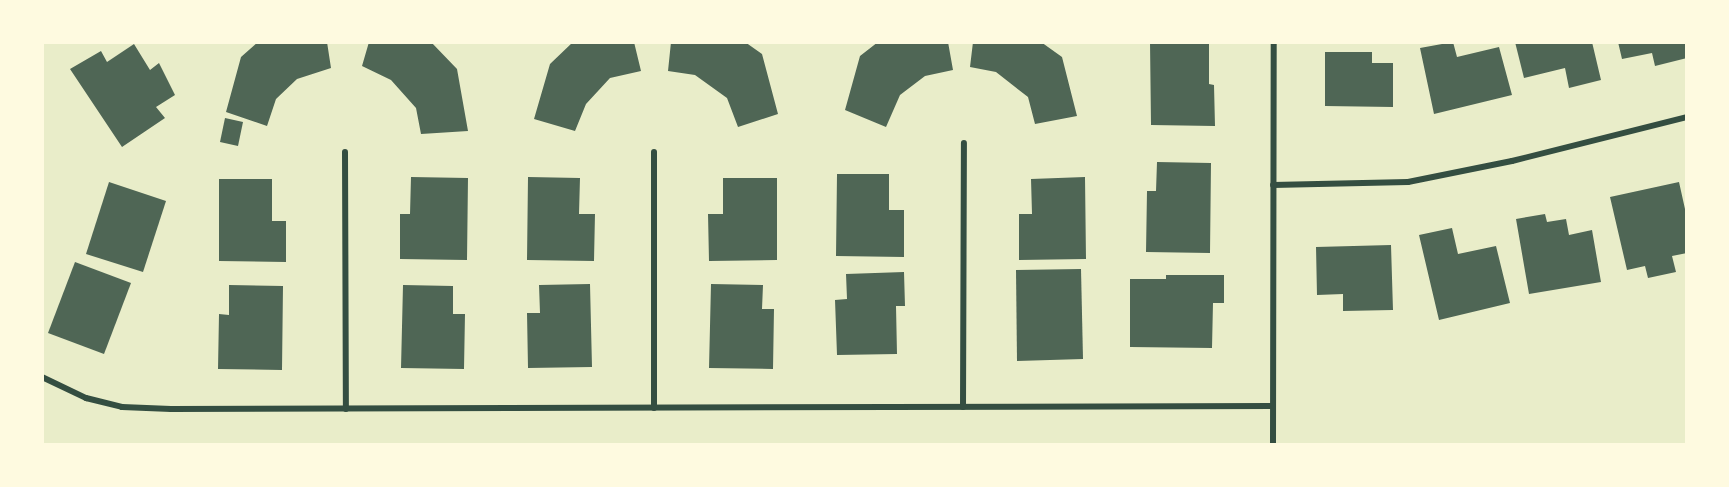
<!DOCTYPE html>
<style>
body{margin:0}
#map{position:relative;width:1729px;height:487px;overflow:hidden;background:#e9edc9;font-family:"Roboto Condensed",sans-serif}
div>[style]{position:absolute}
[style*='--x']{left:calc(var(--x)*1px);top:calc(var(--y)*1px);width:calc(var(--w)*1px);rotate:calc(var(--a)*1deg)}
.building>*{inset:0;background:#4f6655}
.minor>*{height:6px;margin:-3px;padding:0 3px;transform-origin:3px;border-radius:3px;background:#344e41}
span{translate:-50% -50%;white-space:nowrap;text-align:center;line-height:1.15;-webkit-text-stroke:4.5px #fefae0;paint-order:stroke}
.frame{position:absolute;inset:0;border:44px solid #fefae0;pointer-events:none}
</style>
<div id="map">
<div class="building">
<div style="clip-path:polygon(258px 42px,327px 42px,331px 68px,297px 79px,276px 99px,267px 126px,226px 112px,241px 57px)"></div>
<div style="clip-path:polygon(369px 42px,431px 42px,457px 69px,468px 131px,421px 134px,416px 108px,391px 80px,362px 66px)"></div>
<div style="clip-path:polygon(573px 42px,634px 42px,641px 71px,610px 78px,586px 104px,575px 131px,534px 119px,550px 64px)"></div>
<div style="clip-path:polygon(671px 42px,745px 42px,762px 54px,778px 114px,738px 127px,727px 98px,695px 75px,668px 71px)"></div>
<div style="clip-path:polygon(878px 42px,948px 42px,953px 70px,925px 76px,900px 95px,886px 127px,845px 110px,860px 56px)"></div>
<div style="clip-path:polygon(973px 42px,1041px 42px,1062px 57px,1077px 116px,1035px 124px,1028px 97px,996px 72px,970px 67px)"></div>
<div style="clip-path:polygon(1150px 42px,1209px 42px,1209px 84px,1214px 85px,1215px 126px,1151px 125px)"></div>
<div style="clip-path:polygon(1453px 42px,1457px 57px,1499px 47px,1512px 95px,1434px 114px,1420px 48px)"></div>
<div style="clip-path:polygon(1515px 42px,1592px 42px,1601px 80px,1569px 88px,1565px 68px,1524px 78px)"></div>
<div style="clip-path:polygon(1618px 42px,1687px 42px,1687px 58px,1655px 66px,1652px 53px,1622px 59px)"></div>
<div style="clip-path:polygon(134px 44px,150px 70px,159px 63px,175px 95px,156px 107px,165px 118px,122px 147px,70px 69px,101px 51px,107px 62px)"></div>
<div style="clip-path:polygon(1325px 52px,1372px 52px,1372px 63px,1393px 63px,1393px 107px,1325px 106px)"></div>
<div style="clip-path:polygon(225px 118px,243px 122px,238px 146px,220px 142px)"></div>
<div style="clip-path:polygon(1157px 162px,1211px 163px,1210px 253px,1146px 252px,1147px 191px,1156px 191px)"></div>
<div style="clip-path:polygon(837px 174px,889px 174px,889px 210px,904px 210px,904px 257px,836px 256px)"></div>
<div style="clip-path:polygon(411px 177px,468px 178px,467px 260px,400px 259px,400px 214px,410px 214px)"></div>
<div style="clip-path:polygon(528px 177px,580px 178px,579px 214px,595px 214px,594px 261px,527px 260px)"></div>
<div style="clip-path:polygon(1085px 177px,1086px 259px,1019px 260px,1019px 214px,1032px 214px,1031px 179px)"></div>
<div style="clip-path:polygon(723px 178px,777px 178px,777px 260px,709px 261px,708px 214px,723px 214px)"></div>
<div style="clip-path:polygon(219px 179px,272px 179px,272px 221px,286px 221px,286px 262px,219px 261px)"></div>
<div style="clip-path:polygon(109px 182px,166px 201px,143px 272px,86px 254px)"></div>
<div style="clip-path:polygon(1679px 182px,1687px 218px,1687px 253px,1672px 256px,1676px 272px,1648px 278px,1645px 266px,1627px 270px,1610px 197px)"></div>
<div style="clip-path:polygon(1545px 214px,1547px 222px,1566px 219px,1569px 235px,1592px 230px,1601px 282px,1529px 294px,1516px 219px)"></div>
<div style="clip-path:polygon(1452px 228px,1458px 254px,1496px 246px,1510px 303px,1439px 320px,1419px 235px)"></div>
<div style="clip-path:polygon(1391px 245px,1393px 310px,1343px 311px,1343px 294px,1317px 295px,1316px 247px)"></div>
<div style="clip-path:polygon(75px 262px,131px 283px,104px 354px,48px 333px)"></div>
<div style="clip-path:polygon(1081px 269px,1083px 359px,1017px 361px,1016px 270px)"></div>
<div style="clip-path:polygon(904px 272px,905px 306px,896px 306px,897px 354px,837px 355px,835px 300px,847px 299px,846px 274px)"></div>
<div style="clip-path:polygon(1166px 275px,1224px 275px,1224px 303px,1213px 303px,1212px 348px,1130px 347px,1130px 279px,1166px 279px)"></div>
<div style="clip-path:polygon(590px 284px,592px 367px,528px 368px,527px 313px,540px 313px,539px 285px)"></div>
<div style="clip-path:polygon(711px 284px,763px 285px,762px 309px,774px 309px,773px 369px,709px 368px)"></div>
<div style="clip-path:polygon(229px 285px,283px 286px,282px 370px,218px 369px,219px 314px,229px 315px)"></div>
<div style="clip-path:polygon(403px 285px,453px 286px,453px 314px,465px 314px,464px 369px,401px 368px)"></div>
</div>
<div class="minor">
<div style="--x:345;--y:152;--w:257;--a:89.8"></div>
<div style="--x:1273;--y:185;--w:135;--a:-1.3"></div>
<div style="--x:1408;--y:182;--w:106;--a:-11.4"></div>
<div style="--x:1512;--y:161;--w:180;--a:-14.1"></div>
<div style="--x:42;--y:377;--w:49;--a:25.5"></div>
<div style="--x:86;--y:398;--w:37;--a:14"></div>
<div style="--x:122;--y:407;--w:49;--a:2.3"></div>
<div style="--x:171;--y:409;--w:1101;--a:-0.16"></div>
<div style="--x:963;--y:407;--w:264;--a:-89.8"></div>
<div style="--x:654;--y:408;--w:256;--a:-90"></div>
<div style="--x:1273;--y:445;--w:403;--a:-89.9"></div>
</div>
<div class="frame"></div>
</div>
